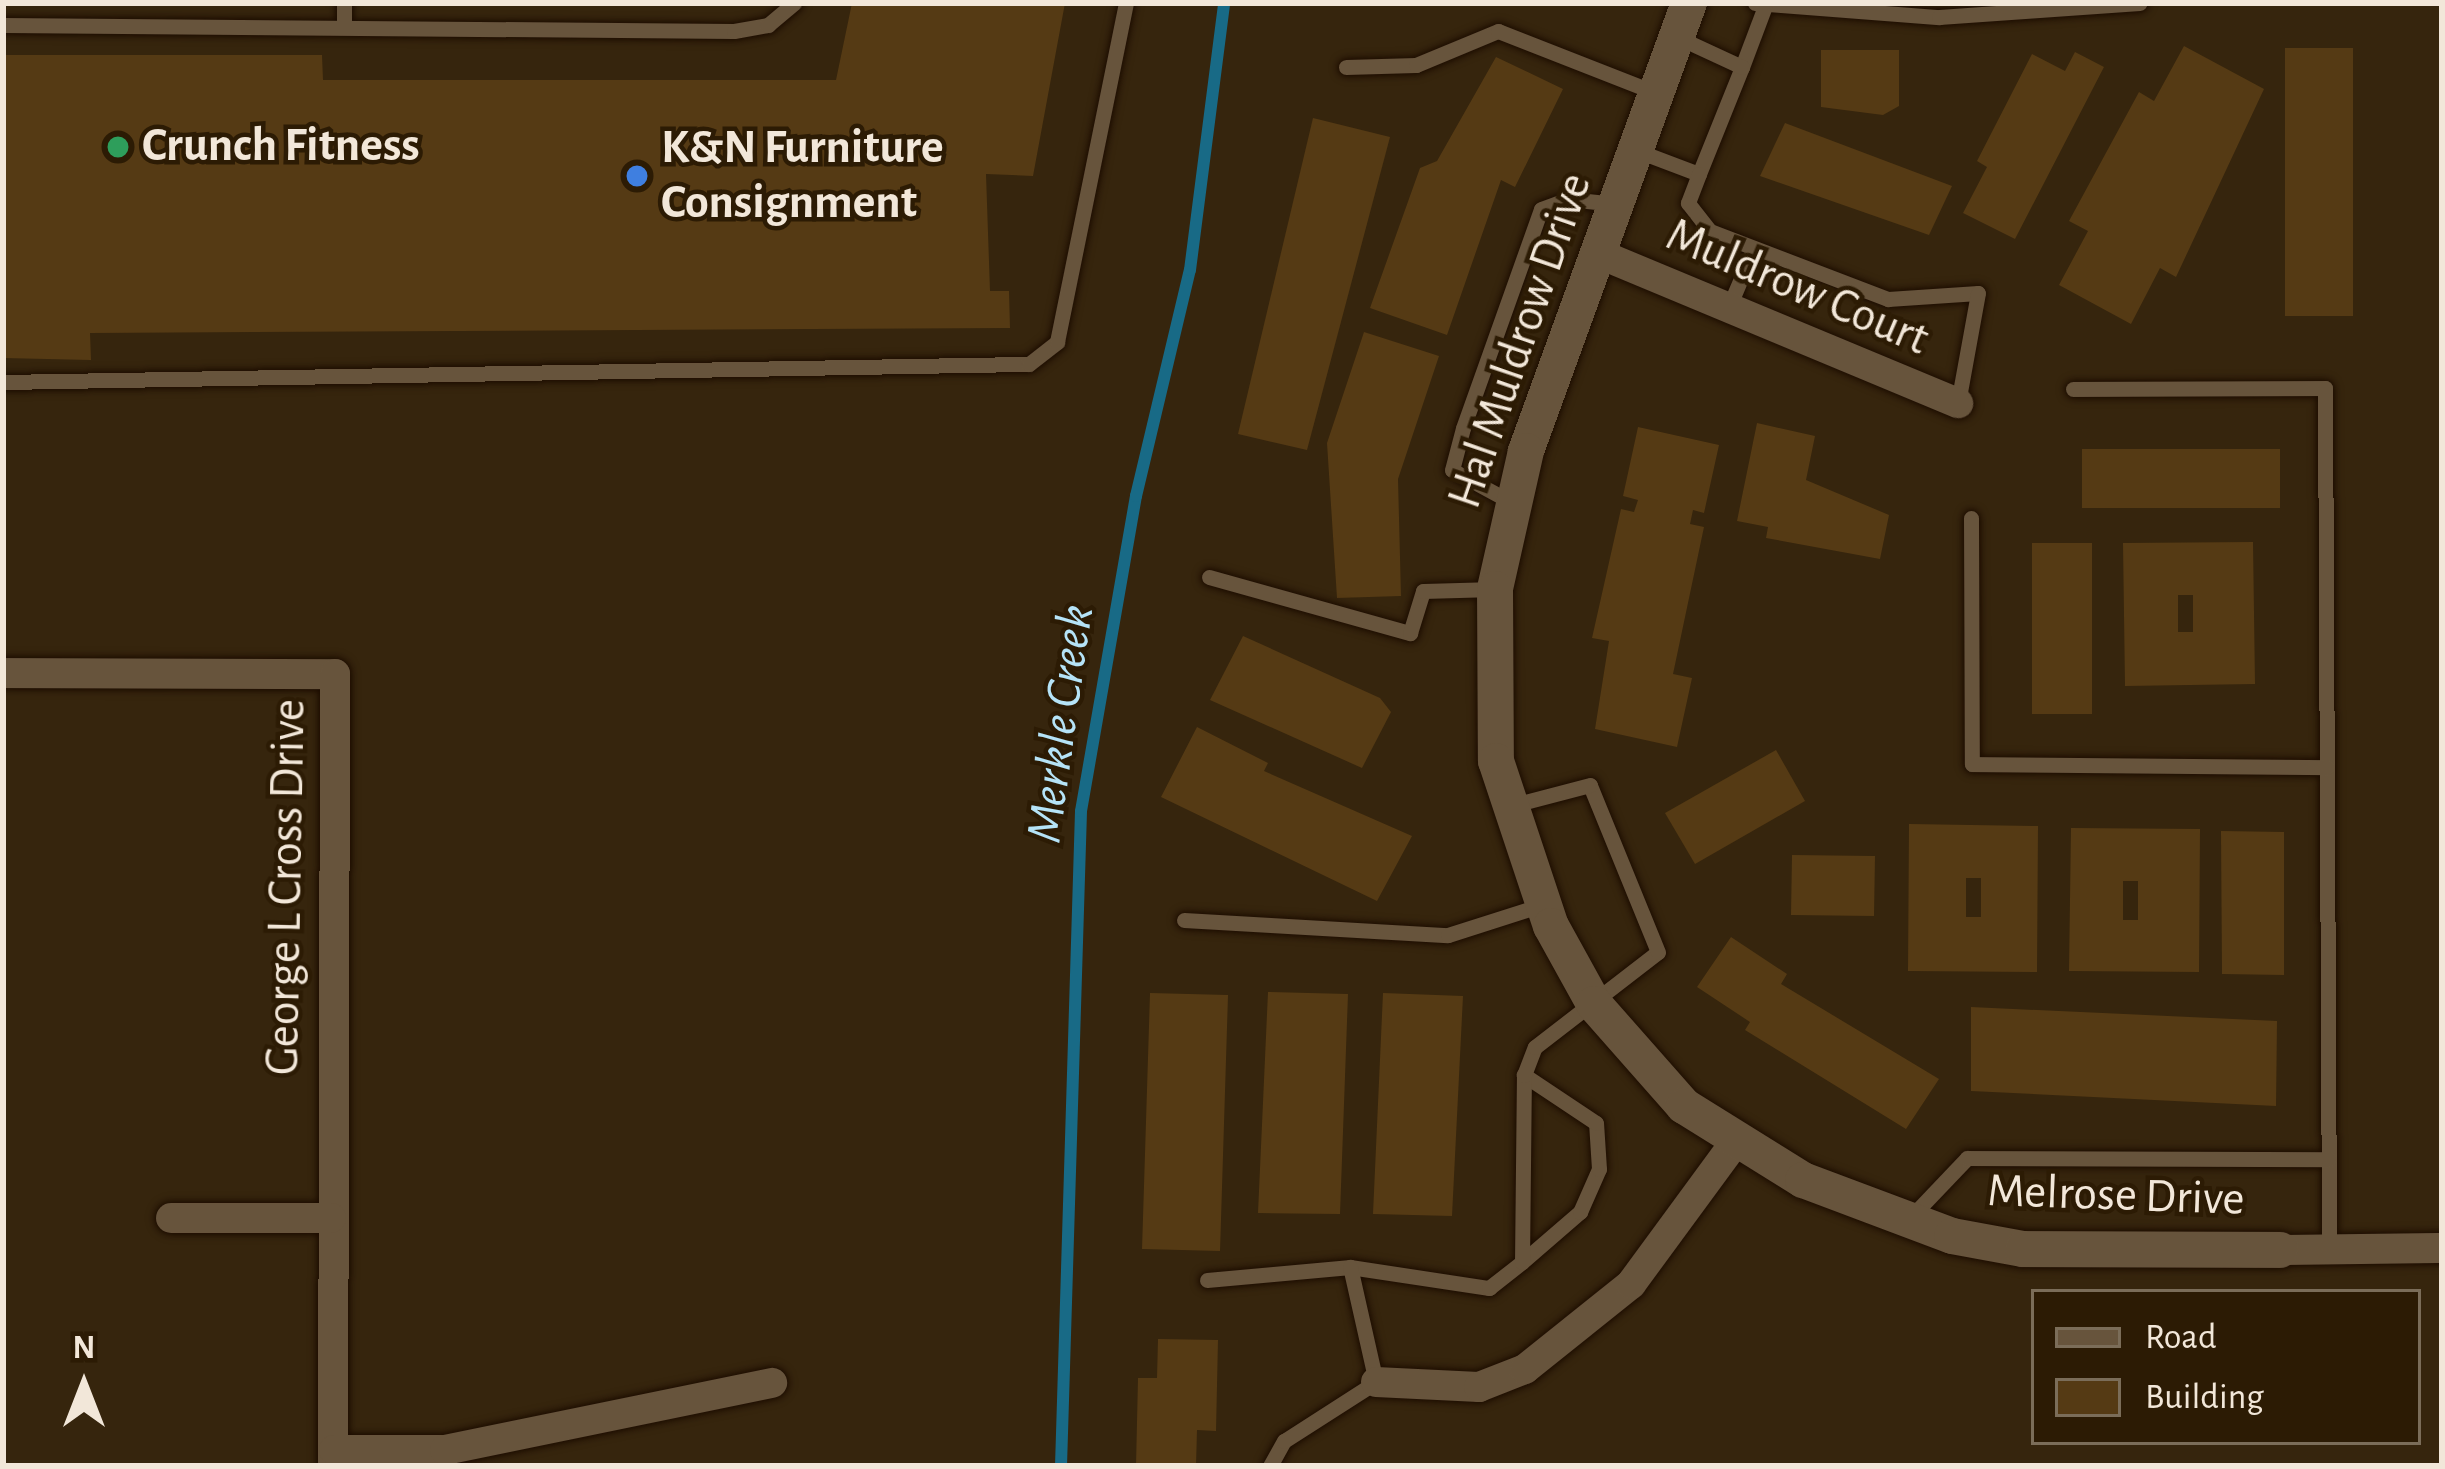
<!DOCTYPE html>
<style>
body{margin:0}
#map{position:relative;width:2445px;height:1469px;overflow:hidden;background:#36250d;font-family:"Alegreya Sans",sans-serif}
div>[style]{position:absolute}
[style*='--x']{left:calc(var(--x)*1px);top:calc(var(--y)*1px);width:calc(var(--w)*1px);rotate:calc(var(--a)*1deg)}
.stream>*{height:12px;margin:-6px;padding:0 6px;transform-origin:6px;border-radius:6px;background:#186a86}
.building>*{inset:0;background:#553a14}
.roads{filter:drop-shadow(0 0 3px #1d0d00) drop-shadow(0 0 3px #1d0d00)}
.lane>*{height:15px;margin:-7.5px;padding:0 7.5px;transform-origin:7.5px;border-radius:7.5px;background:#67543c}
.street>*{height:30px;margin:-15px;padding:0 15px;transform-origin:15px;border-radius:15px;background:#67543c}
.secondary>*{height:36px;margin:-18px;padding:0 18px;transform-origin:18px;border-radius:18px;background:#67543c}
.dots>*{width:33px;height:33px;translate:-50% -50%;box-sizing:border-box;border:6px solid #2c1b04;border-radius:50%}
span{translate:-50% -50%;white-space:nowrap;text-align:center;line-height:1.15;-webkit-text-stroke:9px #2c1b04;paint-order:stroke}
.poi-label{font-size:48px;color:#f2e7d9;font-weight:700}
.left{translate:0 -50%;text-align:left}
.street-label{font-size:48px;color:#f2e7d9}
.water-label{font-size:51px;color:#b5e3f7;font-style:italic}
.frame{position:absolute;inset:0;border:6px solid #f2e7d9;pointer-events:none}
.legend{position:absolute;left:2031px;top:1289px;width:390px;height:156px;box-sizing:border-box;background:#2c1b04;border:3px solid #7b6d59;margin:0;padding:15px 21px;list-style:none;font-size:36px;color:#f2e7d9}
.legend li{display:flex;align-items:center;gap:24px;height:60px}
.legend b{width:60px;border:3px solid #7b6d59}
.north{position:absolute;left:24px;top:1325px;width:120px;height:120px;-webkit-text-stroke:9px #2c1b04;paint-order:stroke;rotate:0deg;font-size:33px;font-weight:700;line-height:48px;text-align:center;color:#f2e7d9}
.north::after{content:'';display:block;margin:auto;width:42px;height:54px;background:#f2e7d9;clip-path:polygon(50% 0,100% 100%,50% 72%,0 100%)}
</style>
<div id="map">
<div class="stream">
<div style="--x:1061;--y:1466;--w:655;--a:-88.25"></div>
<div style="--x:1081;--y:811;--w:320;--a:-80.1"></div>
<div style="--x:1136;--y:496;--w:232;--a:-76.6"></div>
<div style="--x:1190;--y:270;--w:269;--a:-82.7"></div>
</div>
<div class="building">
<div style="clip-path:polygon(852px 3px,1065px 3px,1033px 176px,986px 174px,990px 291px,1009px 291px,1010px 328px,90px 333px,91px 360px,3px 358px,3px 55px,322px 55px,323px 80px,836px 80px)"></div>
<div style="clip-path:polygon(2184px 46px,2264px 89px,2176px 277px,2160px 268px,2131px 324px,2059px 285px,2088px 231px,2069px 221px,2139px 92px,2154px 101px)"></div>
<div style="clip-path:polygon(2285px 48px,2353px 48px,2353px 316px,2285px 316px)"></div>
<div style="clip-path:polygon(1821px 50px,1899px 50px,1899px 106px,1883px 115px,1821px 107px)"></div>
<div style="clip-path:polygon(2075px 52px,2104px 67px,2015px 239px,1963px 213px,1987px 167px,1977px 161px,2032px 54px,2065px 71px)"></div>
<div style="clip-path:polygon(1496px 57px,1563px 89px,1515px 187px,1501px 180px,1447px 335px,1370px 308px,1420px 168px,1437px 161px)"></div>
<div style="clip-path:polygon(1313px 118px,1390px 137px,1307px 450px,1238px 434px)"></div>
<div style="clip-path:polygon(1785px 123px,1952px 186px,1929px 235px,1760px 176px)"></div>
<div style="clip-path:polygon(1364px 332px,1439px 356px,1398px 479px,1401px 596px,1337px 598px,1327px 443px)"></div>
<div style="clip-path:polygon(1757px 423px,1815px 436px,1806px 480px,1889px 515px,1880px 559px,1766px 538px,1768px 527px,1737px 521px)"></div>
<div style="clip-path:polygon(1638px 427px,1719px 445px,1704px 513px,1693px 510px,1690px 524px,1704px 527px,1673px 674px,1692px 678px,1677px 747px,1595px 729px,1609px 641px,1592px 638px,1621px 509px,1634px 512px,1638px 500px,1623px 496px)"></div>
<div style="clip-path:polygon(2082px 449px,2280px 449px,2280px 508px,2082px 508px)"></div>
<div style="clip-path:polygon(evenodd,2253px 542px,2255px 684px,2125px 686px,2123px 543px,2253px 542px,2178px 595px,2193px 595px,2193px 632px,2178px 632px,2178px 595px)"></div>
<div style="clip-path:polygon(2032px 543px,2092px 543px,2092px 714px,2032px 714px)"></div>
<div style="clip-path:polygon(1243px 636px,1380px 698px,1391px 712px,1362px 768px,1210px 700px)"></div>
<div style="clip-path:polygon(1197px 727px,1268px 763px,1264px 771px,1412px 836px,1377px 901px,1161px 797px)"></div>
<div style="clip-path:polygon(1776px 750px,1805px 801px,1695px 864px,1665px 813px)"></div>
<div style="clip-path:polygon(evenodd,1909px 824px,2038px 826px,2037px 972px,1908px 971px,1909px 824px,1966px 878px,1981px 878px,1981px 917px,1966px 917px,1966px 878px)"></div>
<div style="clip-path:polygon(evenodd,2071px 828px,2200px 829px,2199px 972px,2069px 971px,2071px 828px,2123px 881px,2138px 881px,2138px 920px,2123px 920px,2123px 881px)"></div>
<div style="clip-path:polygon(2221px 831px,2284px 832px,2284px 975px,2222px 974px)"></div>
<div style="clip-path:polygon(1792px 855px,1875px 856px,1874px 916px,1791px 915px)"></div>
<div style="clip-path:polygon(1731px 937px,1787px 974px,1781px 984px,1939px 1079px,1906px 1129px,1745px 1030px,1750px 1022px,1697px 987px)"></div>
<div style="clip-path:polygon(1268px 992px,1348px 994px,1340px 1214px,1258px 1213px)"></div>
<div style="clip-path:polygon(1150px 993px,1228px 995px,1220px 1251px,1142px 1249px)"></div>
<div style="clip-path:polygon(1383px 993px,1463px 996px,1452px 1216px,1373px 1214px)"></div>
<div style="clip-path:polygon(1971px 1007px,2277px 1021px,2276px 1106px,1971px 1091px)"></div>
<div style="clip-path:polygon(1158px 1339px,1218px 1340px,1216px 1431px,1197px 1430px,1196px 1466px,1136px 1466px,1138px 1378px,1157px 1378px)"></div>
</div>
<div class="roads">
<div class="lane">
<div style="--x:1755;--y:3;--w:185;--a:4.4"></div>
<div style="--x:1939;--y:17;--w:201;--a:-4"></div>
<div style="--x:3;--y:25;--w:731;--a:0.47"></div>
<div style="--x:734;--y:31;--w:35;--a:-10"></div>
<div style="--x:768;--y:25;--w:34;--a:-40"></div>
<div style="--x:344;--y:27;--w:24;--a:-90"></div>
<div style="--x:1346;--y:67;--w:70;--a:-1.6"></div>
<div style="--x:1416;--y:65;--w:89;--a:-22.5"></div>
<div style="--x:1498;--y:31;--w:168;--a:21.4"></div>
<div style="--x:1742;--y:67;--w:65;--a:-69.3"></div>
<div style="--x:1638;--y:151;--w:65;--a:20.7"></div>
<div style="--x:1699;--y:174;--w:115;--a:-68.1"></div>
<div style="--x:1742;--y:67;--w:72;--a:-155.2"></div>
<div style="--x:1699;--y:174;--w:31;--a:111"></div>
<div style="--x:1688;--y:203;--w:36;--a:52"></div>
<div style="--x:1710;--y:231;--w:191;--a:20.9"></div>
<div style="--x:1888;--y:299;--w:90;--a:-3.8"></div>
<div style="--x:1978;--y:293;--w:112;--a:100.3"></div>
<div style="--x:1728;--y:309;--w:66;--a:-66.9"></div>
<div style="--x:3;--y:382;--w:1026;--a:-1.01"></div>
<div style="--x:1029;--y:364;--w:36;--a:-38"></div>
<div style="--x:1057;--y:342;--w:346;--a:-78.5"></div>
<div style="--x:2073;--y:389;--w:252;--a:-0.2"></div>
<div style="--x:2325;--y:388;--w:861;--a:89.73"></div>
<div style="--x:1511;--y:502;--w:67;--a:-151.5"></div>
<div style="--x:1452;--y:470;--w:43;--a:-75.3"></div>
<div style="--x:1463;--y:428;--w:232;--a:-70.4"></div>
<div style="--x:1541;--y:209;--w:29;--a:-20"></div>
<div style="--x:1568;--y:199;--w:48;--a:5.9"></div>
<div style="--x:1971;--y:518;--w:246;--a:89.8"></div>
<div style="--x:1972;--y:764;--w:355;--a:0.5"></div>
<div style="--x:1209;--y:577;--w:209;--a:15.6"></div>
<div style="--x:1410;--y:633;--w:44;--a:-72.8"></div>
<div style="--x:1423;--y:591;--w:72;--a:-1.6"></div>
<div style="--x:1184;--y:920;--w:264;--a:3.3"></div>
<div style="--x:1448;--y:935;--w:99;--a:-17.7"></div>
<div style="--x:1909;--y:1219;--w:84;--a:-46.4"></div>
<div style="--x:1967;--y:1158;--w:362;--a:0.2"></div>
<div style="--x:1522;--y:1262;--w:77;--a:-40.8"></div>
<div style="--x:1580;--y:1212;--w:47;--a:-66.2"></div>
<div style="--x:1599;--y:1169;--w:46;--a:-93.7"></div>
<div style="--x:1596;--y:1123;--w:87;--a:-146.3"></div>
<div style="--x:1207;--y:1280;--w:144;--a:-5.2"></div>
<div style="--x:1350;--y:1267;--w:141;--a:8.6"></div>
<div style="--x:1489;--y:1288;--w:42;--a:-38.2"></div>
<div style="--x:1522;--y:1262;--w:187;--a:-89.4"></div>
<div style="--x:1524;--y:1075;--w:30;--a:-69"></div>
<div style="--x:1535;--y:1047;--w:155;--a:-37.7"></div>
<div style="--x:1658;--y:952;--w:180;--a:-112.2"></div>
<div style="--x:1590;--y:785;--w:83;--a:165.3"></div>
<div style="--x:1270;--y:1466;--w:29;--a:-61"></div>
<div style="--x:1284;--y:1441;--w:109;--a:-32.7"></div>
<div style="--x:1376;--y:1382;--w:118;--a:-102.7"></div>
</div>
<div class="street">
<div style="--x:1602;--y:255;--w:386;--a:22.6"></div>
<div style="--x:3;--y:673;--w:332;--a:0.2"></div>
<div style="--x:335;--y:674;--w:792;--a:90.14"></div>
<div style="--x:171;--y:1218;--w:160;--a:0"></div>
<div style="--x:2280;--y:1250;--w:162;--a:-0.7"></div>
<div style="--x:1376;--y:1382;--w:103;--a:2.8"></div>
<div style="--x:1479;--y:1387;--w:49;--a:-21.4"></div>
<div style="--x:1525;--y:1369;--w:136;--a:-38.7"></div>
<div style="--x:1631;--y:1284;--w:174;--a:-53.7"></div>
<div style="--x:334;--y:1450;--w:111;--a:0"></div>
<div style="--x:445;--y:1450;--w:334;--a:-11.6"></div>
</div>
<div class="secondary">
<div style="--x:1689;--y:3;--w:477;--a:110"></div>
<div style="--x:1526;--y:451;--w:141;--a:102.7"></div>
<div style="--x:1495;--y:589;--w:172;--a:89.7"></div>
<div style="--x:1496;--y:761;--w:174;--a:71.6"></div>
<div style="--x:1551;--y:926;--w:89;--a:61.1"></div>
<div style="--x:1594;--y:1004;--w:136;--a:48.6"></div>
<div style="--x:1684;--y:1106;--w:140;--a:31.9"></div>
<div style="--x:1803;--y:1180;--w:159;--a:20.6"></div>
<div style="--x:1952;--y:1236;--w:72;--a:10.4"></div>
<div style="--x:2023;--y:1249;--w:257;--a:0.2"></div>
</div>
</div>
<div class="dots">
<div style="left:118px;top:147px;background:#2e9e5b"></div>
<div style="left:637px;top:176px;background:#3f7fe0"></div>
</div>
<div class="poi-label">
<span class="left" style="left:142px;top:147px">Crunch Fitness</span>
<span class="left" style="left:661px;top:176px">K&amp;N Furniture<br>Consignment</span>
</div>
<div class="street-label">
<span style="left:1797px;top:288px;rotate:23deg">Muldrow Court</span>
<span style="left:1521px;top:341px;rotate:-71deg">Hal Muldrow Drive</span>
<span style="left:287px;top:887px;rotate:-89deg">George L Cross Drive</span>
<span style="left:2116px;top:1196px;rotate:2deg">Melrose Drive</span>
</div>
<div class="water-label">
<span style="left:1061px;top:724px;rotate:-82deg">Merkle Creek</span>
</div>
<div class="frame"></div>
<ul class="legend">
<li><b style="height:15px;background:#67543c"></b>Road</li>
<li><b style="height:33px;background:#553a14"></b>Building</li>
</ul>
<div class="north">N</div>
</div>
